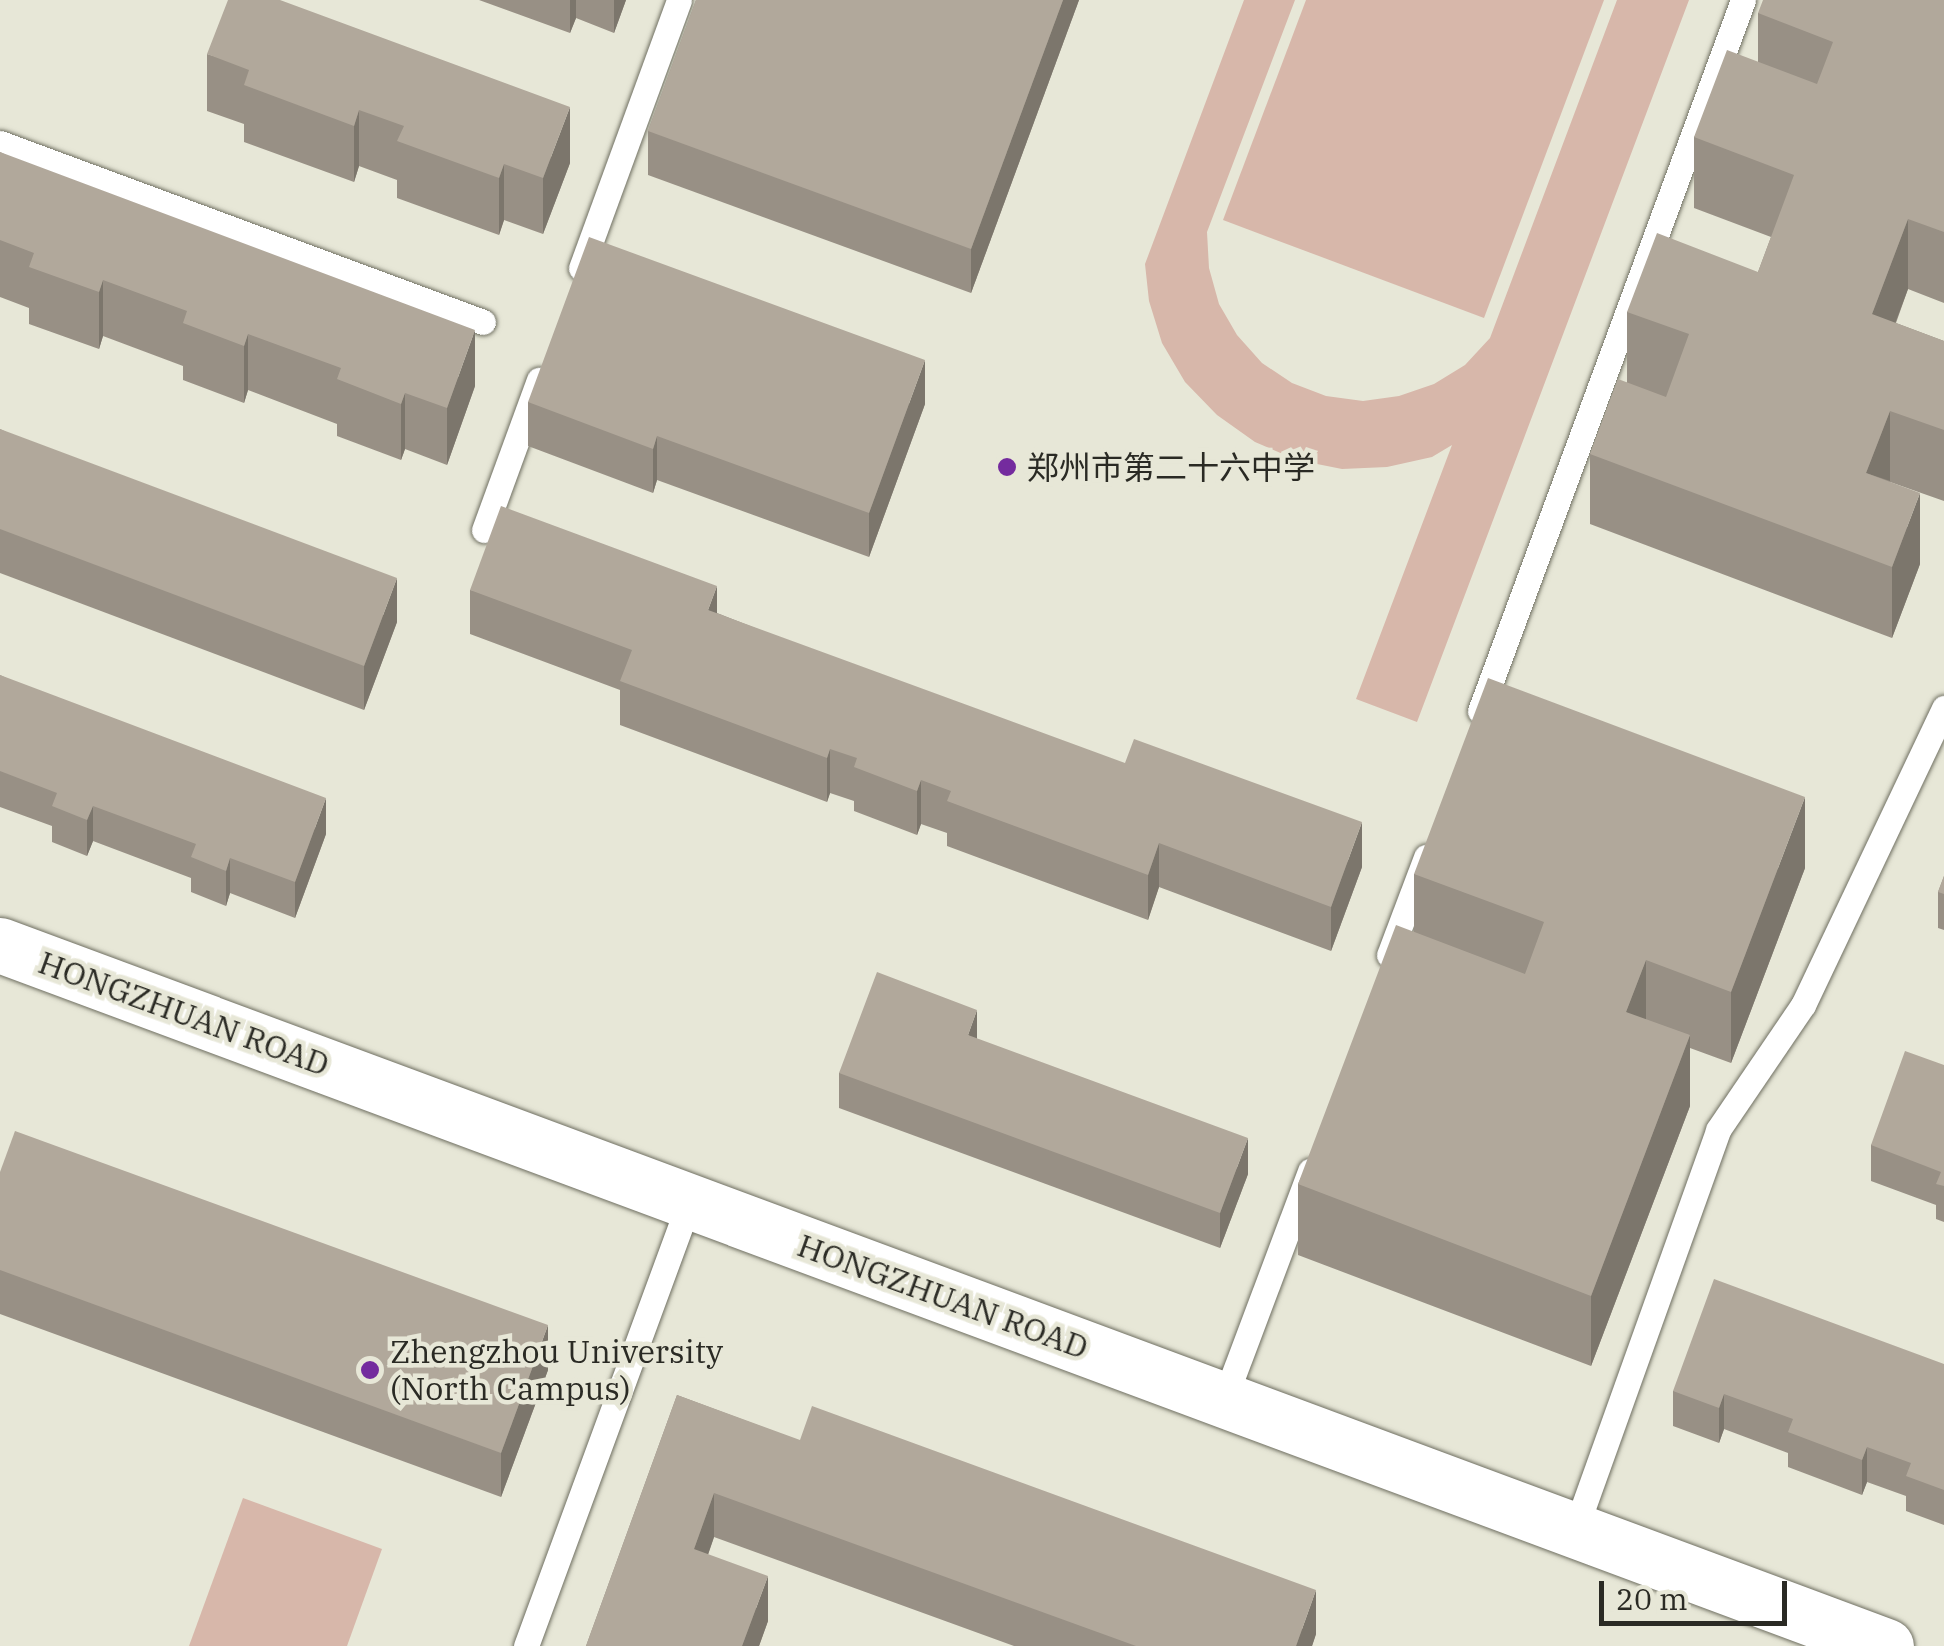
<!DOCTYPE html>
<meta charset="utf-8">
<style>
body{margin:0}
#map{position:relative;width:1944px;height:1646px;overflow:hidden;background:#e7e7d7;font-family:"IBM Plex Serif","Noto Sans SC",serif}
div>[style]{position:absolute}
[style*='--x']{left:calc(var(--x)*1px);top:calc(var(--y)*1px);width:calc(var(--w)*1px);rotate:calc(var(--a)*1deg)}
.green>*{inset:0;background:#d7b7aa}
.roads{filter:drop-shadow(0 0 2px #6f6f61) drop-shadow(0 0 2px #6f6f61)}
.service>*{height:25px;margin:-12.5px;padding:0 12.5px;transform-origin:12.5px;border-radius:12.5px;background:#fff}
.tertiary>*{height:55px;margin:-27.5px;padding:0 27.5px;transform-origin:27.5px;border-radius:27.5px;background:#fff}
.wall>*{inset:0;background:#989085}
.shaded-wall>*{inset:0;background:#7c766c}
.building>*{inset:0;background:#b1a89b}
.dots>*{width:28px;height:28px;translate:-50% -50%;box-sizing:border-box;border:5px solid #e7e7d7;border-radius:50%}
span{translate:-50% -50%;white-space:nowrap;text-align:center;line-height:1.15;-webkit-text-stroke:9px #e7e7d7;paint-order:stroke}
.poi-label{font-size:32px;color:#2a2a24}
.left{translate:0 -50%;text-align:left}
.street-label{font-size:32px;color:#2a2a24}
.scale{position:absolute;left:1599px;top:1581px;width:188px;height:45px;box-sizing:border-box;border:5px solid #2a2a24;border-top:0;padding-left:12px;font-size:30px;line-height:35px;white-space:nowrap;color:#2a2a24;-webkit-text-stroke:8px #e7e7d7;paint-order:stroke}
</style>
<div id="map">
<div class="green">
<div style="clip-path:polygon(1244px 0,1295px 0,1207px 232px,1209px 268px,1219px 304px,1237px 335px,1262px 363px,1292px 383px,1326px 396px,1363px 401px,1399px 396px,1434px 384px,1465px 365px,1490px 338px,1617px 0,1689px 0,1417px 722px,1356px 699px,1452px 445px,1432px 457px,1387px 467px,1342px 469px,1297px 460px,1255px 442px,1217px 415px,1185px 382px,1162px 343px,1149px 301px,1145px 264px)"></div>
<div style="clip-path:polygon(1306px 0,1604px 0,1484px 318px,1223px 220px)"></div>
<div style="clip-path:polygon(243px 1498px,382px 1549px,347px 1646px,189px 1646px)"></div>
</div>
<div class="roads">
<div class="service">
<div style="--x:0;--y:143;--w:515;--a:20.33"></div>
<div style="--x:581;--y:268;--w:285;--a:-69.9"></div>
<div style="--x:484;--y:530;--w:160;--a:-69.9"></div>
<div style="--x:1480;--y:711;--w:758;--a:-69.7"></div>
<div style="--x:1389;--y:955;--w:105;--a:-69.3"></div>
<div style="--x:1224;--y:1400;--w:245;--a:-69.4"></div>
<div style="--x:1575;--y:1530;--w:425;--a:-70.3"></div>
<div style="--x:1718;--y:1130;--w:151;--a:-55.8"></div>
<div style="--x:1803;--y:1005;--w:329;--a:-64.6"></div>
<div style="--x:526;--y:1646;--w:474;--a:-69.8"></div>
</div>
<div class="tertiary">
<div style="--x:0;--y:945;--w:2012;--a:20.39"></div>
</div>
</div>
<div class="wall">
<div style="clip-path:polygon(479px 0,626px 0,614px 33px,576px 18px,570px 33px)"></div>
<div style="clip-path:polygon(696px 0,1079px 0,971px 293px,648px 175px,648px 131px)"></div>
<div style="clip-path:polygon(1944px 0,1944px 303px,1908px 289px,1896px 323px,1944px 341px,1944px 501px,1890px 482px,1920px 564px,1892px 638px,1590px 524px,1590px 454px,1627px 382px,1627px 312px,1758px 272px,1771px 237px,1694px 208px,1694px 137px,1758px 62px,1758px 13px)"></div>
<div style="clip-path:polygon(207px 54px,570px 163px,543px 234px,504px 220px,499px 235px,397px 198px,397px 180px,359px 166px,354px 182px,244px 142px,244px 124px,207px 111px)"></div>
<div style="clip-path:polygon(0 152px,475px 386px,447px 465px,405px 449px,401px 460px,337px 436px,337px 424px,248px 390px,244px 403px,183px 380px,183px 366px,103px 336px,99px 349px,29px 324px,29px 308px,0 297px)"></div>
<div style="clip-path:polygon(528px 402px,925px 404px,869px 557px,657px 480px,653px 493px,528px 446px)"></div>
<div style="clip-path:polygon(0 429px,397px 622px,364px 710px,0 573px)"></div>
<div style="clip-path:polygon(470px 590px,717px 613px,1362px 867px,1331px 951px,1159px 887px,1148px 920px,947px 846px,947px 833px,921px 824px,917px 835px,854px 811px,854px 801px,830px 793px,827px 802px,620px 725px,620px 690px,470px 634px)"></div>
<div style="clip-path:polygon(0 675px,326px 834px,295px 918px,230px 893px,226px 906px,191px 892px,191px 878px,93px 841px,87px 856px,52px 842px,52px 826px,0 807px)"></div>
<div style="clip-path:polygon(1805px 868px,1731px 1063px,1690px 1048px,1690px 1106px,1591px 1366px,1298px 1255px,1298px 1184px,1414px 932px,1414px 874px)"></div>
<div style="clip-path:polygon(1944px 876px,1944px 930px,1938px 928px,1938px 892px)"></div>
<div style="clip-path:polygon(977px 1039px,1248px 1174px,1220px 1248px,839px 1108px,839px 1073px)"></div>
<div style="clip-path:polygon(1944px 1065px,1944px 1222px,1936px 1219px,1936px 1205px,1871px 1181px,1871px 1145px)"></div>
<div style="clip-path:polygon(0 1172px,548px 1370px,501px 1497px,0 1314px)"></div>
<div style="clip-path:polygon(1944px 1364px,1944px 1525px,1906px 1511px,1906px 1496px,1867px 1482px,1862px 1495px,1788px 1467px,1788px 1453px,1724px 1429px,1719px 1443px,1673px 1426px,1673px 1391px)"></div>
<div style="clip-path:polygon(677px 1395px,1316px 1634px,1312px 1646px,1014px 1646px,714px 1537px,708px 1555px,768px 1621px,759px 1646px,586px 1646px)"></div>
</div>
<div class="shaded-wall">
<div style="clip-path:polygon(570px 0,576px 0,576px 18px,570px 33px)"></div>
<div style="clip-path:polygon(614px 0,626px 0,614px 33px)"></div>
<div style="clip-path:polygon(1063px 0,1079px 0,971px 293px,971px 249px)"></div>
<div style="clip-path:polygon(570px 107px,570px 163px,543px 234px,543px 178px)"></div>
<div style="clip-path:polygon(359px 110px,359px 166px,354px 182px,354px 126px)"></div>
<div style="clip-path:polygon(504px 164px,504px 220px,499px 235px,499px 178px)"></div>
<div style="clip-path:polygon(1908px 219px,1908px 289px,1872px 385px,1872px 314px)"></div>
<div style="clip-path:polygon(103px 280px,103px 336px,99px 349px,99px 292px)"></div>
<div style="clip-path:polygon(475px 330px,475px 386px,447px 465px,447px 408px)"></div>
<div style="clip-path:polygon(248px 334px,248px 390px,244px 403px,244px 346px)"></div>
<div style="clip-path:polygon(925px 360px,925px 404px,869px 557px,869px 513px)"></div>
<div style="clip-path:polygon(405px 393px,405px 449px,401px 460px,401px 404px)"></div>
<div style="clip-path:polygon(1890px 411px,1890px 481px,1866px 473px)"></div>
<div style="clip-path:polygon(657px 436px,657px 480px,653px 493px,653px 449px)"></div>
<div style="clip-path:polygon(1920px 493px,1920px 564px,1892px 638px,1892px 567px)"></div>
<div style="clip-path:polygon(397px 578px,397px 622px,364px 710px,364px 666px)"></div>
<div style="clip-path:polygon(717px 586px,717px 630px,708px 610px)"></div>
<div style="clip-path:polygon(830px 749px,830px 793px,827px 802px,827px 758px)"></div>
<div style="clip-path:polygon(921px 780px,921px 824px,917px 835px,917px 791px)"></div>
<div style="clip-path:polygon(1805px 797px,1805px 868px,1731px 1063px,1731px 992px)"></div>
<div style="clip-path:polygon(326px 798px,326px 834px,295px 918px,295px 882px)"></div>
<div style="clip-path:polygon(93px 806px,93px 841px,87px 856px,87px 820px)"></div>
<div style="clip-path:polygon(1362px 822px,1362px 867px,1331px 951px,1331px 907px)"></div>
<div style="clip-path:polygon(1159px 843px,1159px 887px,1148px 920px,1148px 875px)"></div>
<div style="clip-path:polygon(230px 858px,230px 893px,226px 906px,226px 871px)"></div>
<div style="clip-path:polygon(1646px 960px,1646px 1031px,1626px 1012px)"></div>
<div style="clip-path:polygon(977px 1010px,977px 1045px,968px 1035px)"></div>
<div style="clip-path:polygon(1690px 1035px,1690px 1106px,1591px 1366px,1591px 1296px)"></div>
<div style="clip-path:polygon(1248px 1138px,1248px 1174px,1220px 1248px,1220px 1213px)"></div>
<div style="clip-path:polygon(548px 1325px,548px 1370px,501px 1497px,501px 1453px)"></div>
<div style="clip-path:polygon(1724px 1394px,1724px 1429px,1719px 1443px,1719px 1408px)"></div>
<div style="clip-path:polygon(1867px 1447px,1867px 1482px,1862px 1495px,1862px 1460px)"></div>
<div style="clip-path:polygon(714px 1493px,714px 1537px,694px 1594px,694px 1549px)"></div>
<div style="clip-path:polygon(768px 1576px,768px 1621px,759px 1646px,742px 1646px)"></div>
<div style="clip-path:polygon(1316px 1590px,1316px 1634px,1312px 1646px,1296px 1646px)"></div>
</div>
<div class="building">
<div style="clip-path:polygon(228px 0,280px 0,570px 107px,543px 178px,504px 164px,499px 178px,397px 141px,404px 126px,359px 110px,354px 126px,244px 85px,249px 70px,207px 54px)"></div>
<div style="clip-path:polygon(696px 0,1063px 0,971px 249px,648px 131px)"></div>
<div style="clip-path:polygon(1763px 0,1944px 0,1944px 232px,1908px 219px,1872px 314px,1944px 341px,1944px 430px,1890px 411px,1866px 473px,1920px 493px,1892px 567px,1590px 454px,1618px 379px,1666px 397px,1689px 334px,1627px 312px,1657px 233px,1758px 272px,1794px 175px,1694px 137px,1727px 50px,1817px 84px,1833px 42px,1758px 13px)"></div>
<div style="clip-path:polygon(0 152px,475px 330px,447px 408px,405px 393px,401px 404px,337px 379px,341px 368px,248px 334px,244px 346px,183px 323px,187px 311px,103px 280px,99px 292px,29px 267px,34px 253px,0 240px)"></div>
<div style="clip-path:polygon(589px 237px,925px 360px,869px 513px,657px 436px,653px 449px,528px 402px)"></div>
<div style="clip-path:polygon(0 429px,397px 578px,364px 666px,0 529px)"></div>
<div style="clip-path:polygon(501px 506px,717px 586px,708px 610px,1125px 763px,1134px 739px,1362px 822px,1331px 907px,1159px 843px,1148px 875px,947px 801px,951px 791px,921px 780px,917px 791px,854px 767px,857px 758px,830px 749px,827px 758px,620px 681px,632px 650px,470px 590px)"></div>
<div style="clip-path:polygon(0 675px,326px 798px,295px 882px,230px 858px,226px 871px,191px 857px,196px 844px,93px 806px,87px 820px,52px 806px,57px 793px,0 771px)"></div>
<div style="clip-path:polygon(1488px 678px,1805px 797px,1731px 992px,1646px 960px,1626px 1012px,1690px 1035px,1591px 1296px,1298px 1184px,1396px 925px,1525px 974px,1544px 922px,1414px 874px)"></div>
<div style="clip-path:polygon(1944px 876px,1944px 894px,1938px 892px)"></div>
<div style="clip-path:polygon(877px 972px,977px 1010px,968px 1035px,1248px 1138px,1220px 1213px,839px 1073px)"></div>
<div style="clip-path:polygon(1905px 1051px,1944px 1065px,1944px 1186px,1936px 1184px,1941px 1172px,1871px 1145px)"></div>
<div style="clip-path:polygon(15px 1131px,548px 1325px,501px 1453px,0 1270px,0 1172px)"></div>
<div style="clip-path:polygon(1714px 1279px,1944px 1364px,1944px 1490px,1906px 1476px,1911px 1463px,1867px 1447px,1862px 1460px,1788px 1432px,1793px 1419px,1724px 1394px,1719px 1408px,1673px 1391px)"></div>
<div style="clip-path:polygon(677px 1395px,800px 1440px,812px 1406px,1316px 1590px,1296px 1646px,1136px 1646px,714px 1493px,694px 1549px,768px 1576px,742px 1646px,586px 1646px)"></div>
</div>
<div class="dots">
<div style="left:1007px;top:467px;background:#742b9e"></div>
<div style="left:370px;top:1370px;background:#742b9e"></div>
</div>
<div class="poi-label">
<span class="left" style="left:1027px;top:467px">郑州市第二十六中学</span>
<span class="left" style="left:390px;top:1370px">Zhengzhou University<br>(North Campus)</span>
</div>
<div class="street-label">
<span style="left:184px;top:1013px;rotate:20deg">HONGZHUAN ROAD</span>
<span style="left:943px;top:1296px;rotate:20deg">HONGZHUAN ROAD</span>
</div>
<div class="scale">20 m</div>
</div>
